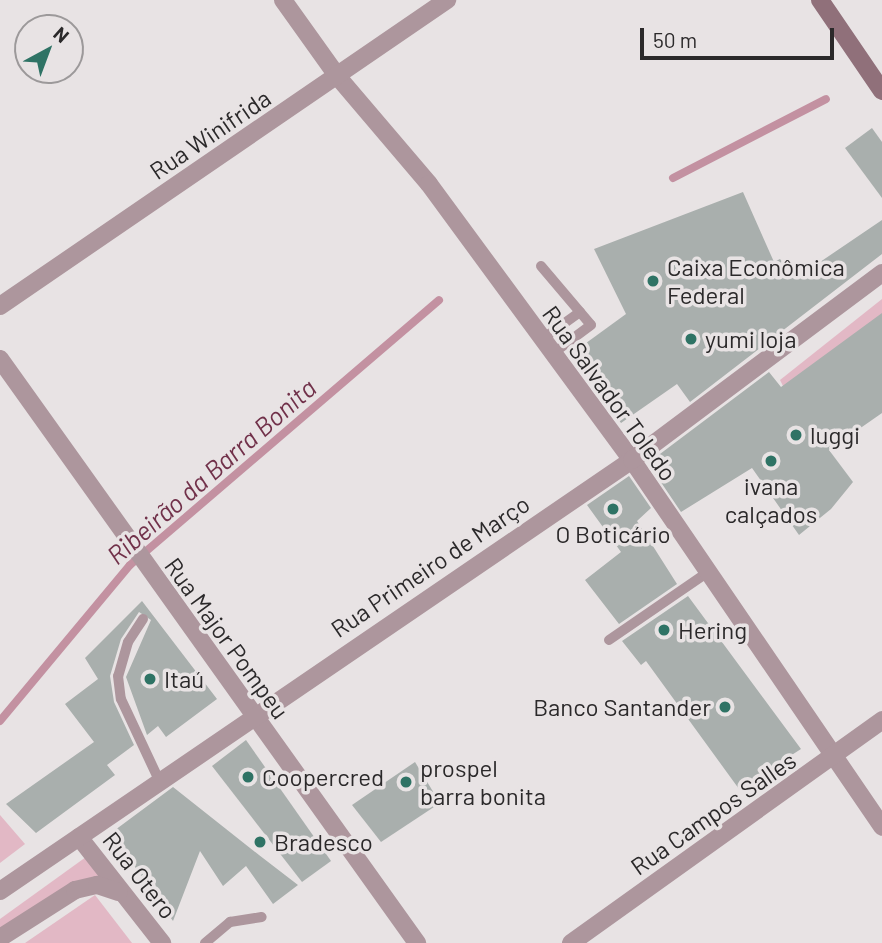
<!DOCTYPE html>
<meta charset="utf-8">
<style>
body{margin:0}
#map{position:relative;width:882px;height:943px;overflow:hidden;background:#e8e3e4;font-family:Barlow,sans-serif}
div>[style]{position:absolute}
[style*='--x']{left:calc(var(--x)*1px);top:calc(var(--y)*1px);width:calc(var(--w)*1px);rotate:calc(var(--a)*1deg)}
.green>*{inset:0;background:#e2b8c5}
.stream>*{height:8px;margin:-4px;padding:0 4px;transform-origin:4px;border-radius:4px;background:#c391a1}
.building>*{inset:0;background:#a9afad}
.service>*{height:10px;margin:-5px;padding:0 5px;transform-origin:5px;border-radius:5px;background:#ad969d}
.tertiary>*{height:18px;margin:-9px;padding:0 9px;transform-origin:9px;border-radius:9px;background:#ad969d}
.secondary>*{height:18px;margin:-9px;padding:0 9px;transform-origin:9px;border-radius:9px;background:#90707a}
.dots>*{width:19px;height:19px;translate:-50% -50%;box-sizing:border-box;border:4px solid #e8e3e4;border-radius:50%}
span{translate:-50% -50%;white-space:nowrap;text-align:center;line-height:1.15;-webkit-text-stroke:7px #e8e3e4;paint-order:stroke}
.street-label{font-size:24px;color:#2b292a}
.poi-label{font-size:24px;color:#2b292a}
.left{translate:0 -50%;text-align:left}
.right{translate:-100% -50%;text-align:right}
.water-label{font-size:26px;color:#71314a;font-style:italic}
.north{position:absolute;left:14px;top:14px;width:70px;height:70px;box-sizing:border-box;background:#e8e3e4;border:2px solid #9c999a;border-radius:50%;rotate:41deg;font-size:19px;font-weight:700;line-height:28px;text-align:center;color:#2b292a}
.north::after{content:'';display:block;margin:auto;width:24px;height:32px;background:#2f7365;clip-path:polygon(50% 0,100% 100%,50% 72%,0 100%)}
.scale{position:absolute;left:640px;top:28px;width:194px;height:32px;box-sizing:border-box;border:4px solid #2b292a;border-top:0;padding-left:9px;font-size:21px;line-height:24px;white-space:nowrap;color:#2b292a;-webkit-text-stroke:5px #e8e3e4;paint-order:stroke}
</style>
<div id="map">
<div class="green">
<div style="clip-path:polygon(882px 299px,882px 316px,784px 388px,780px 380px)"></div>
<div style="clip-path:polygon(0 815px,25px 844px,0 863px)"></div>
<div style="clip-path:polygon(86px 857px,104px 880px,0 933px,0 919px)"></div>
<div style="clip-path:polygon(95px 895px,132px 943px,25px 943px)"></div>
</div>
<div class="stream">
<div style="--x:673;--y:178;--w:172;--a:-27.3"></div>
<div style="--x:0;--y:721;--w:203;--a:-50.2"></div>
<div style="--x:130;--y:565;--w:407;--a:-40.6"></div>
</div>
<div class="building">
<div style="clip-path:polygon(872px 128px,882px 142px,882px 198px,845px 148px)"></div>
<div style="clip-path:polygon(743px 192px,774px 262px,780px 259px,795px 279px,882px 220px,882px 254px,690px 402px,677px 384px,621px 423px,571px 354px,626px 314px,594px 249px)"></div>
<div style="clip-path:polygon(882px 313px,882px 413px,829px 450px,853px 482px,831px 509px,799px 535px,752px 468px,681px 512px,648px 463px,769px 372px,781px 387px)"></div>
<div style="clip-path:polygon(629px 476px,651px 508px,637px 521px,677px 584px,619px 624px,585px 580px,621px 552px,587px 505px)"></div>
<div style="clip-path:polygon(688px 596px,801px 749px,739px 789px,646px 661px,641px 665px,622px 641px)"></div>
<div style="clip-path:polygon(142px 601px,217px 699px,166px 737px,158px 726px,147px 735px,126px 677px,151px 620px,139px 612px,121px 639px,110px 676px,114px 702px,134px 745px,107px 765px,115px 775px,36px 833px,6px 804px,94px 742px,65px 704px,98px 679px,85px 658px)"></div>
<div style="clip-path:polygon(246px 740px,331px 861px,302px 882px,212px 766px)"></div>
<div style="clip-path:polygon(415px 762px,440px 803px,381px 842px,352px 805px)"></div>
<div style="clip-path:polygon(173px 787px,259px 855px,298px 885px,273px 904px,246px 866px,223px 886px,200px 851px,173px 921px,111px 833px)"></div>
</div>
<div class="service">
<div style="--x:541;--y:266;--w:77;--a:49.7"></div>
<div style="--x:591;--y:325;--w:49;--a:143.4"></div>
<div style="--x:541;--y:340;--w:48;--a:-35.7"></div>
<div style="--x:143;--y:619;--w:27;--a:123"></div>
<div style="--x:128;--y:642;--w:35;--a:106"></div>
<div style="--x:118;--y:676;--w:23;--a:83"></div>
<div style="--x:121;--y:699;--w:89;--a:64.9"></div>
<div style="--x:609;--y:640;--w:120;--a:-34.5"></div>
<div style="--x:205;--y:943;--w:33;--a:-40"></div>
<div style="--x:230;--y:922;--w:32;--a:-9"></div>
</div>
<div class="tertiary">
<div style="--x:283;--y:0;--w:95;--a:54.5"></div>
<div style="--x:338;--y:77;--w:140;--a:49.6"></div>
<div style="--x:429;--y:184;--w:343;--a:53.7"></div>
<div style="--x:632;--y:460;--w:444;--a:55.7"></div>
<div style="--x:0;--y:306;--w:542;--a:-34.39"></div>
<div style="--x:0;--y:359;--w:718;--a:54.47"></div>
<div style="--x:79;--y:837;--w:135;--a:51.9"></div>
<div style="--x:0;--y:891;--w:765;--a:-34.29"></div>
<div style="--x:632;--y:460;--w:312;--a:-36.8"></div>
<div style="--x:0;--y:938;--w:89;--a:-32.6"></div>
<div style="--x:75;--y:890;--w:23;--a:-13"></div>
<div style="--x:97;--y:885;--w:23;--a:18"></div>
<div style="--x:571;--y:943;--w:383;--a:-35.6"></div>
</div>
<div class="secondary">
<div style="--x:820;--y:0;--w:110;--a:55.7"></div>
</div>
<div class="dots">
<div style="left:653px;top:281px;background:#2f7365"></div>
<div style="left:691px;top:339px;background:#2f7365"></div>
<div style="left:796px;top:435px;background:#2f7365"></div>
<div style="left:771px;top:461px;background:#2f7365"></div>
<div style="left:613px;top:509px;background:#2f7365"></div>
<div style="left:664px;top:630px;background:#2f7365"></div>
<div style="left:150px;top:679px;background:#2f7365"></div>
<div style="left:725px;top:707px;background:#2f7365"></div>
<div style="left:248px;top:777px;background:#2f7365"></div>
<div style="left:406px;top:782px;background:#2f7365"></div>
<div style="left:260px;top:842px;background:#2f7365"></div>
</div>
<div class="street-label">
<span style="left:210px;top:134px;rotate:-34deg">Rua Winifrida</span>
<span style="left:610px;top:393px;rotate:54deg">Rua Salvador Toledo</span>
<span style="left:430px;top:566px;rotate:-34deg">Rua Primeiro de Março</span>
<span style="left:227px;top:638px;rotate:54deg">Rua Major Pompeu</span>
<span style="left:713px;top:813px;rotate:-35deg">Rua Campos Salles</span>
<span style="left:140px;top:875px;rotate:52deg">Rua Otero</span>
</div>
<div class="poi-label">
<span class="left" style="left:667px;top:281px">Caixa Econômica<br>Federal</span>
<span class="left" style="left:705px;top:339px">yumi loja</span>
<span class="left" style="left:810px;top:435px">luggi</span>
<span style="left:771px;top:500px">ivana<br>calçados</span>
<span style="left:613px;top:534px">O Boticário</span>
<span class="left" style="left:678px;top:630px">Hering</span>
<span class="left" style="left:164px;top:679px">Itaú</span>
<span class="right" style="left:711px;top:707px">Banco Santander</span>
<span class="left" style="left:420px;top:782px">prospel<br>barra bonita</span>
<span class="left" style="left:262px;top:777px">Coopercred</span>
<span class="left" style="left:274px;top:842px">Bradesco</span>
</div>
<div class="water-label">
<span style="left:211px;top:471px;rotate:-41deg">Ribeirão da Barra Bonita</span>
</div>
<div class="north">N</div>
<div class="scale">50 m</div>
</div>
